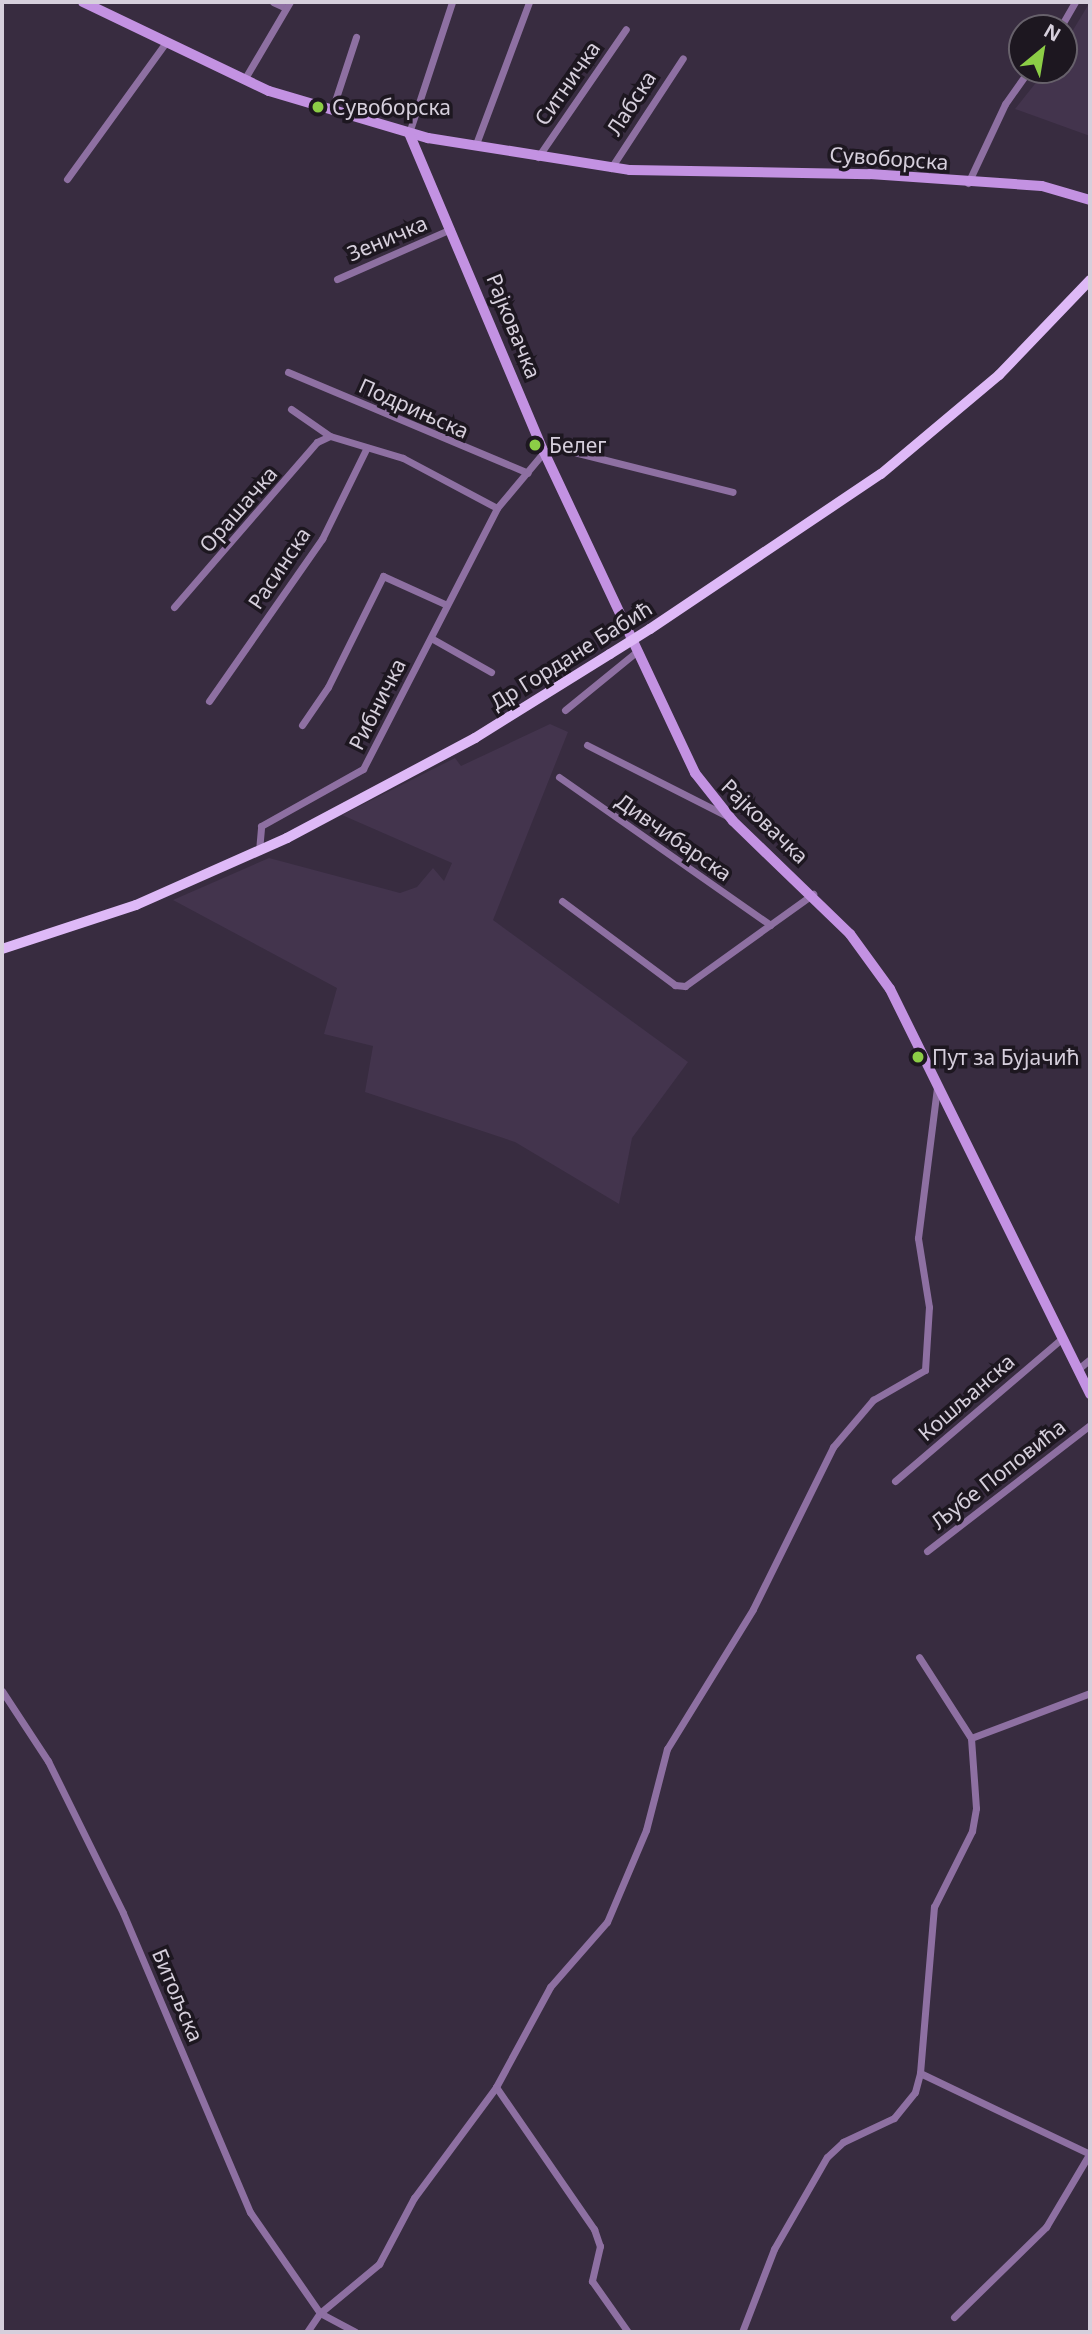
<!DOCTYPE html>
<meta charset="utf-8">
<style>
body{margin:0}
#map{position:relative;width:1092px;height:2334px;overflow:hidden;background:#382c40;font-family:"Noto Sans",sans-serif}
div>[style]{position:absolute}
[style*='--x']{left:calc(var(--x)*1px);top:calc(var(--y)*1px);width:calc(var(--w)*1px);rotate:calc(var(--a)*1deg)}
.built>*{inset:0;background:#43344d}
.street>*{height:7px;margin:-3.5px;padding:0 3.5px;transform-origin:3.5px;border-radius:3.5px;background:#8e70a2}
.secondary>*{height:10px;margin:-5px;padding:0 5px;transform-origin:5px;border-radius:5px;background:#c392e2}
.primary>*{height:10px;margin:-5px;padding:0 5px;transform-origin:5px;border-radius:5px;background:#deb9f7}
.primary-bridge>*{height:10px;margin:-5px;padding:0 5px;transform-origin:5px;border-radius:5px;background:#deb9f7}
.dots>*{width:19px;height:19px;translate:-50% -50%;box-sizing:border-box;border:4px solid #1d1720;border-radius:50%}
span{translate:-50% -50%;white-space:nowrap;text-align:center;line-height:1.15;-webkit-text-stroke:7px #1d1720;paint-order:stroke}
.street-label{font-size:21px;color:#d6cfdc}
.poi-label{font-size:21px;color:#d6cfdc}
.left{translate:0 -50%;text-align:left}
.frame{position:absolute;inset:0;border:4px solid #d6cfdc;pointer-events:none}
.north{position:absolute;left:1008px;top:14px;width:70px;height:70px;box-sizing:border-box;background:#1d1720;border:2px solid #67616b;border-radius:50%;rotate:30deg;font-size:19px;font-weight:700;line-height:28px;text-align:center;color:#d6cfdc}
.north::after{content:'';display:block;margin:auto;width:24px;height:32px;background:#8cce46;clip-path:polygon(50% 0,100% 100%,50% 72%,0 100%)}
</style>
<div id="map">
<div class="built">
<div style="clip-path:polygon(1090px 2px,1090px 136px,1015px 109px,1046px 70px,1064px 70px,1064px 45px)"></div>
<div style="clip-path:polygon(550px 724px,568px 732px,493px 920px,688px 1062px,632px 1138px,619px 1204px,515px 1142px,365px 1092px,373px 1046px,324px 1034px,337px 988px,173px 900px,269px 858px,400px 893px,417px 887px,433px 868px,444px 881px,452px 863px,342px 815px,455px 758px,461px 766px)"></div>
</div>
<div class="street">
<div style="--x:273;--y:2;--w:14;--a:25"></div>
<div style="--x:1060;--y:28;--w:30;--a:-60"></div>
<div style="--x:244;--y:80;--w:91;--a:-59.5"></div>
<div style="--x:332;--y:110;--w:77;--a:-71.8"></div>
<div style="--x:409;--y:133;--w:138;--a:-71.8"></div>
<div style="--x:476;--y:144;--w:152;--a:-69.5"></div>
<div style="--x:538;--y:157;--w:155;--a:-55.5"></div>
<div style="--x:611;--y:168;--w:131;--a:-56.8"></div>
<div style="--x:67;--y:179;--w:170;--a:-54.1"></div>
<div style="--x:968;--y:183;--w:87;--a:-64.9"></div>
<div style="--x:1005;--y:104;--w:42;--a:-54.8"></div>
<div style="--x:337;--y:279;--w:124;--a:-23.7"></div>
<div style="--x:288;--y:372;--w:260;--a:22.8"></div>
<div style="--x:291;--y:409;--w:47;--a:34.7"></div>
<div style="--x:330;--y:436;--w:76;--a:16.8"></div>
<div style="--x:403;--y:458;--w:106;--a:28"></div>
<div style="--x:174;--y:607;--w:218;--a:-49.1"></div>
<div style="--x:317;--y:442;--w:14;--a:-25"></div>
<div style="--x:431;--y:638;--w:69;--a:29.5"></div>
<div style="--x:209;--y:701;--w:198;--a:-55.1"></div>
<div style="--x:322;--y:539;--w:100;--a:-63.9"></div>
<div style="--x:565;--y:710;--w:92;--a:-39.2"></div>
<div style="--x:302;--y:725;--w:46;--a:-55.6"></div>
<div style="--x:328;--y:687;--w:124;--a:-63.6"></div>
<div style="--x:383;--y:576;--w:70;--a:24.4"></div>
<div style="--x:587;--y:745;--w:159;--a:26.9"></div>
<div style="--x:559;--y:777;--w:258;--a:35"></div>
<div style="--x:259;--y:851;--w:25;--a:-85"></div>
<div style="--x:261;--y:826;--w:117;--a:-29.2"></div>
<div style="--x:363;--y:769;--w:293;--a:-62.8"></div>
<div style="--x:497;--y:508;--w:73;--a:-50"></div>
<div style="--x:544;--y:452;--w:15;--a:-16"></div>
<div style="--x:558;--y:448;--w:180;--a:14.1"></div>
<div style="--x:562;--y:901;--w:141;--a:36.6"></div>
<div style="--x:675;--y:985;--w:10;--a:6"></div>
<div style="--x:685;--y:986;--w:158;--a:-35.7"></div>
<div style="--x:1077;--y:1370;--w:17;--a:-40"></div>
<div style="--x:895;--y:1481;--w:218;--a:-40.5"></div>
<div style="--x:927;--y:1551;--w:206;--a:-37.7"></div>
<div style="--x:2;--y:1691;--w:84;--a:56.7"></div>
<div style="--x:48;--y:1761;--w:169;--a:63.7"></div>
<div style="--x:123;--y:1913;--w:325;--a:67"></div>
<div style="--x:250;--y:2212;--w:123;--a:55.3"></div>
<div style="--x:320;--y:2313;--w:40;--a:28"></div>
<div style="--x:971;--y:1738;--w:127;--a:-20.7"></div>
<div style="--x:920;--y:2073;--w:188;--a:25.5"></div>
<div style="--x:496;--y:2087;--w:173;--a:55.4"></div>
<div style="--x:594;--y:2229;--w:18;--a:71"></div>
<div style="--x:600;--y:2246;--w:36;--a:103"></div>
<div style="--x:592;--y:2281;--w:62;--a:54.8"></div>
<div style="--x:954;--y:2317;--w:129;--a:-44.4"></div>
<div style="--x:1046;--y:2227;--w:86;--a:-59.3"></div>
<div style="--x:307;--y:2332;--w:23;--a:-56"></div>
<div style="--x:320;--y:2313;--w:77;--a:-39.7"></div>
<div style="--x:379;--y:2264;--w:75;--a:-62.1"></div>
<div style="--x:414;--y:2198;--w:138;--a:-53.5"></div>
<div style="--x:496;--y:2087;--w:114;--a:-61.6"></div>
<div style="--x:550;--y:1987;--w:86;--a:-48.8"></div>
<div style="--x:607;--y:1922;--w:100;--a:-67"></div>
<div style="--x:646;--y:1830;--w:84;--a:-75.5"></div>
<div style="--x:667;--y:1749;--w:164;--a:-58.4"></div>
<div style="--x:753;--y:1609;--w:181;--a:-63.7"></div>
<div style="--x:833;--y:1447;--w:62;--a:-49.6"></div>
<div style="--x:873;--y:1400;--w:60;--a:-30"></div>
<div style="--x:925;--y:1370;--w:63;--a:-86.4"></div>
<div style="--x:929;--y:1307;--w:70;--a:-99.1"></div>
<div style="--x:918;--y:1238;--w:152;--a:-82.8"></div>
<div style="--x:742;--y:2332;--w:89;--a:-68.9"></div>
<div style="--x:774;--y:2249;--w:106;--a:-60.1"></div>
<div style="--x:827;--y:2157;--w:22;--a:-43"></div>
<div style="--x:843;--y:2142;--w:56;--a:-25.2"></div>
<div style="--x:894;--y:2118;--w:33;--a:-51"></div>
<div style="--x:915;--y:2092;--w:20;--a:-75"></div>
<div style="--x:920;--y:2073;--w:167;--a:-85.2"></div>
<div style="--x:934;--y:1907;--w:85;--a:-63.4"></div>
<div style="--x:972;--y:1831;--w:23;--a:-80"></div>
<div style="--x:976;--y:1808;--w:70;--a:-94.1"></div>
<div style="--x:971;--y:1738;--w:96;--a:-122.7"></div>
</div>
<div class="secondary">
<div style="--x:83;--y:2;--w:206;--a:25.6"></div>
<div style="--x:269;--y:91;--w:166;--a:16.5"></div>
<div style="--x:428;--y:138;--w:205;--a:9"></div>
<div style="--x:630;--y:170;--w:240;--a:1"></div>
<div style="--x:870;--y:174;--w:172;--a:4"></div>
<div style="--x:1042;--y:186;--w:50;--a:16.3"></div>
<div style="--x:409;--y:133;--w:346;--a:67.1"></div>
<div style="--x:544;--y:452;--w:355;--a:64.8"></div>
<div style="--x:695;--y:773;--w:61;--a:51.6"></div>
<div style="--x:733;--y:821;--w:163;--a:44"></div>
<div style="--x:850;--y:934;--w:68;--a:54"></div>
<div style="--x:890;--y:989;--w:452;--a:63.7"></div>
</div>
<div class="primary">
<div style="--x:650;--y:629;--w:278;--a:-33.9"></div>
<div style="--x:881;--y:474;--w:154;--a:-40"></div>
<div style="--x:999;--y:375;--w:132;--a:-46.2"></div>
<div style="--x:2;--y:949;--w:141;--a:-18.2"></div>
<div style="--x:136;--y:905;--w:165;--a:-23.9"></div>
<div style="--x:287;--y:838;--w:213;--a:-28"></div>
<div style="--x:475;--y:738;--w:159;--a:-31.9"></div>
</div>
<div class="primary-bridge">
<div style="--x:610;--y:654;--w:47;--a:-32"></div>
</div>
<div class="dots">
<div style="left:318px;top:107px;background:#8cce46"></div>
<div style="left:535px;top:445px;background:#8cce46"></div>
<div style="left:918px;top:1057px;background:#8cce46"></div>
</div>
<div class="street-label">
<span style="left:567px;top:83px;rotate:-55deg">Ситничка</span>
<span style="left:631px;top:103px;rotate:-57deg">Лабска</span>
<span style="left:889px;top:158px;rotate:4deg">Сувоборска</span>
<span style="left:387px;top:238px;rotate:-23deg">Зеничка</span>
<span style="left:514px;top:326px;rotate:68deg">Рајковачка</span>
<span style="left:414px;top:408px;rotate:24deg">Подрињска</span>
<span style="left:238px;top:509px;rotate:-49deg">Орашачка</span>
<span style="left:279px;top:568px;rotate:-56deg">Расинска</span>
<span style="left:571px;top:655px;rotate:-32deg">Др Гордане Бабић</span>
<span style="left:377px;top:704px;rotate:-63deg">Рибничка</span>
<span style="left:765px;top:821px;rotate:44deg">Рајковачка</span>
<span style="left:674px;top:837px;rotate:35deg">Дивчибарска</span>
<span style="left:966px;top:1397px;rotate:-41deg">Кошљанска</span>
<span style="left:998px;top:1474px;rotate:-38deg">Љубе Поповића</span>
<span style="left:178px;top:1995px;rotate:67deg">Битољска</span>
</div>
<div class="poi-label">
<span class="left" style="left:332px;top:107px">Сувоборска</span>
<span class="left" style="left:549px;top:445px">Белег</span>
<span class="left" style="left:932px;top:1057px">Пут за Бујачић</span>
</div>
<div class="frame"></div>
<div class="north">N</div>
</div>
